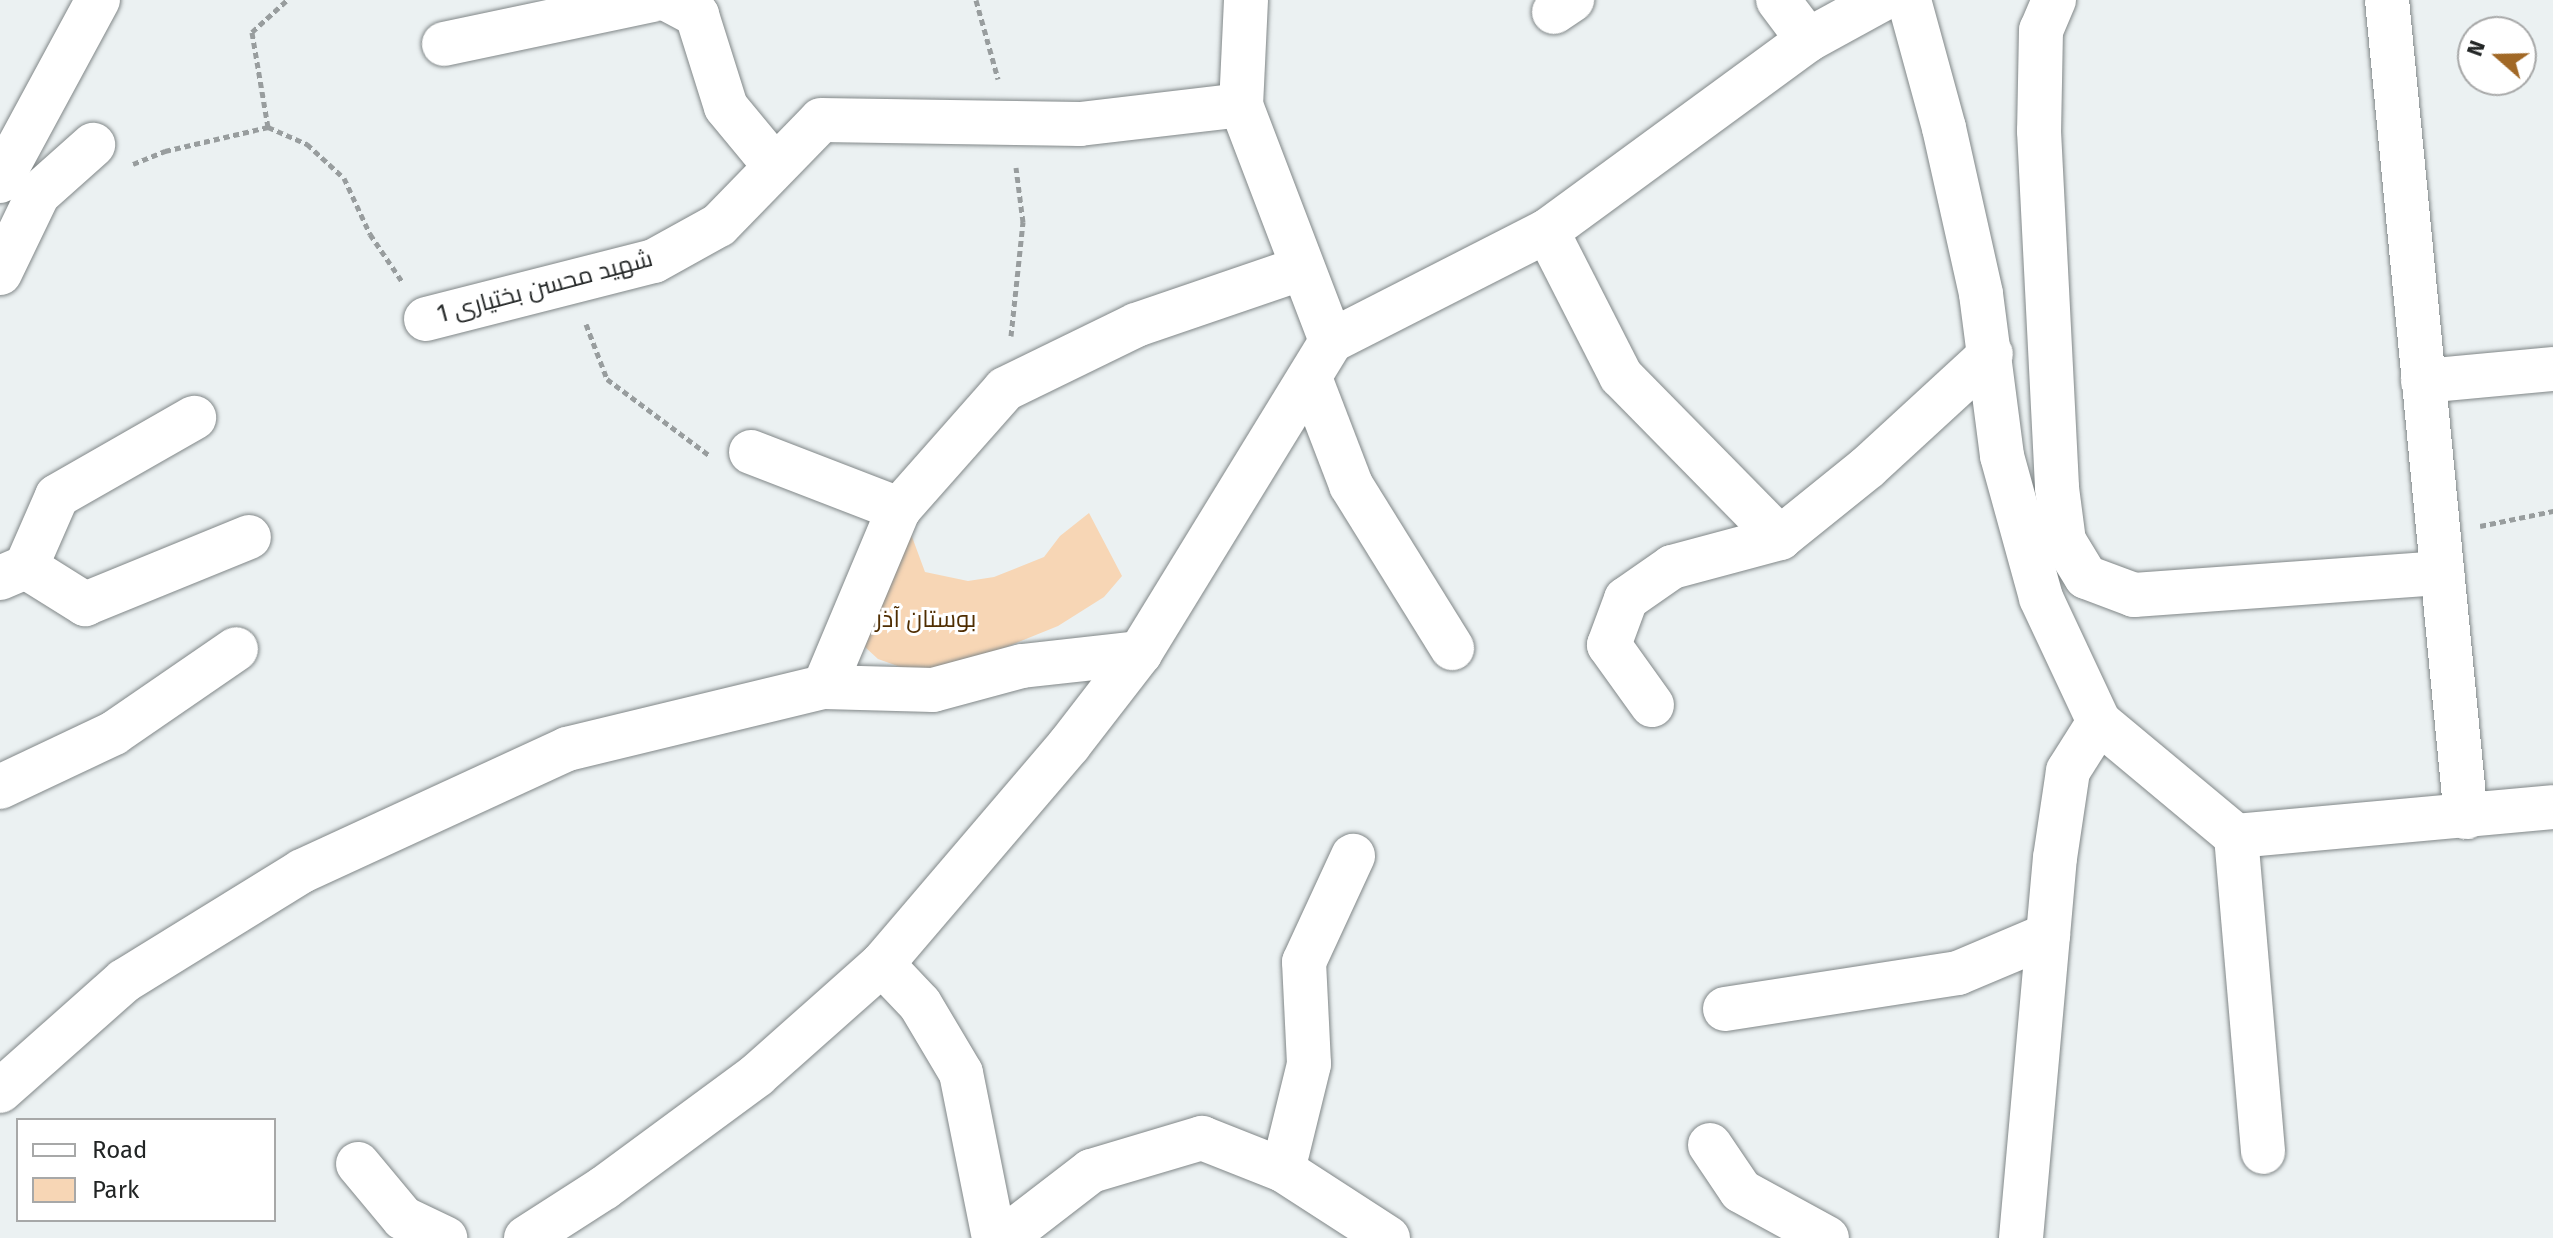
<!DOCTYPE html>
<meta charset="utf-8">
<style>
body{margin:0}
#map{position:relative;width:2553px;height:1238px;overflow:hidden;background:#ebf1f2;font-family:"Fira Sans",Cairo,sans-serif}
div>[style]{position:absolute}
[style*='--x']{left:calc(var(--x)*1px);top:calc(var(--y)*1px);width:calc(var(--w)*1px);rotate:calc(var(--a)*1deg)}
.green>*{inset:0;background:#f7d6b5}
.path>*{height:5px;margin-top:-2.5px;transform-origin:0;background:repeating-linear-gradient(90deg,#989d9e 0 6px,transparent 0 10px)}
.roads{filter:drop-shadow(0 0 2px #818788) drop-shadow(0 0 2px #818788)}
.minor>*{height:44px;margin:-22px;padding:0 22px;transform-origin:22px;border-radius:22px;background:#fff}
span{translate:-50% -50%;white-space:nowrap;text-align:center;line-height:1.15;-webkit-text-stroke:6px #fff;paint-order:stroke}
.street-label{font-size:24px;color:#222525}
.park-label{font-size:24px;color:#502e02}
.legend{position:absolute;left:16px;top:1118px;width:260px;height:104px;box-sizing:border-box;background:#fff;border:2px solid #a7a8a8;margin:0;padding:10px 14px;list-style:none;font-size:24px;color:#222525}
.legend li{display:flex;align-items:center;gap:16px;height:40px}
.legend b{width:40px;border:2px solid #a7a8a8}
.north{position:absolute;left:2457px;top:16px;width:80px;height:80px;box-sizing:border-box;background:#fff;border:2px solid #a7a8a8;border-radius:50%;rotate:290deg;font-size:22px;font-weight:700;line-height:32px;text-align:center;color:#222525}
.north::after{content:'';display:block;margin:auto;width:28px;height:36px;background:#a16826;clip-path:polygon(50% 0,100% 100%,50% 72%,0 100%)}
</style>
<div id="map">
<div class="green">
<div style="clip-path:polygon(1089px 513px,1122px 576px,1104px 597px,1058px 626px,977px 659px,938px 668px,909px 670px,878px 659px,865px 647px,908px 526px,925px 572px,968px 581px,994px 577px,1044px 557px,1060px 536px)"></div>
</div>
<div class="path">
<div style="--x:976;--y:0;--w:82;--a:74.4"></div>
<div style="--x:268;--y:127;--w:96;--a:-99.6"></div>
<div style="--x:252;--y:32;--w:47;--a:-42.4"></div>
<div style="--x:133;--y:164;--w:35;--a:-22"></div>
<div style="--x:165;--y:151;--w:106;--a:-13.1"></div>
<div style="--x:268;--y:127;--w:43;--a:23.6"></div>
<div style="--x:307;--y:144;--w:50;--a:42.6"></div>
<div style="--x:344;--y:178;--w:62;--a:65.1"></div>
<div style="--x:370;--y:234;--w:59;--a:56"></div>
<div style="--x:586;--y:324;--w:59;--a:69.1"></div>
<div style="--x:607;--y:379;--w:127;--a:36.7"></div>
<div style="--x:1011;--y:336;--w:115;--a:-84"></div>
<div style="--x:1023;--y:222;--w:55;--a:-97.3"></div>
<div style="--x:2480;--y:526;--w:75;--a:-11.6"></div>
</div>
<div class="roads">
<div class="minor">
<div style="--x:669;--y:0;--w:32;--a:28"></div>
<div style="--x:697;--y:15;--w:96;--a:72.5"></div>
<div style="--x:726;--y:107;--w:75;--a:50.4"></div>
<div style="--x:1246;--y:0;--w:105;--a:92.7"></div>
<div style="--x:1241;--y:105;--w:253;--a:69.1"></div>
<div style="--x:1778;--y:0;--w:50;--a:53.1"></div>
<div style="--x:1909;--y:0;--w:133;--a:74.7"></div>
<div style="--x:1944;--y:128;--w:170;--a:77.4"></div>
<div style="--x:1981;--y:294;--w:163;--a:82.6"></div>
<div style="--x:2002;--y:456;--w:147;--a:74.6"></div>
<div style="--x:2041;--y:598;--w:137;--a:64.9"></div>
<div style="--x:2099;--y:722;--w:178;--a:39.8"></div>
<div style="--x:2236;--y:836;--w:318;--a:-5.2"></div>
<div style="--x:2054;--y:0;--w:33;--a:113"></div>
<div style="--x:2041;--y:30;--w:101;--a:91.1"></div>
<div style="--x:2039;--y:131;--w:357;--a:87.1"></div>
<div style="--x:2057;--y:488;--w:53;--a:82.5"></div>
<div style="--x:2064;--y:541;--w:42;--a:58.6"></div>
<div style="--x:2086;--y:577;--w:51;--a:20.6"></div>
<div style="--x:2134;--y:595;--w:309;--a:-4.1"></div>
<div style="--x:2387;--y:0;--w:821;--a:84.48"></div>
<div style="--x:1554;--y:12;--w:22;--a:-34"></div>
<div style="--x:444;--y:44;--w:213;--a:-11.9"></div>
<div style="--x:0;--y:181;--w:206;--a:-61.6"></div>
<div style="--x:1547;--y:231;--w:163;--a:63"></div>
<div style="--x:1621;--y:376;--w:227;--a:45.5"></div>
<div style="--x:0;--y:273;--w:88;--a:-64.3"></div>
<div style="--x:38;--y:194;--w:74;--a:-41.7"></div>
<div style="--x:426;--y:319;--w:235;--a:-14.3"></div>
<div style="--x:654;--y:261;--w:74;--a:-29"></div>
<div style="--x:719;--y:225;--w:146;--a:-45.8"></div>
<div style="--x:821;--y:120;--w:259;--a:0.9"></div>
<div style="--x:1080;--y:124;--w:162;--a:-6.7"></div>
<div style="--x:1310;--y:378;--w:115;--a:69"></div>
<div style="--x:1351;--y:485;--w:192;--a:58.2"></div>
<div style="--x:2423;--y:381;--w:131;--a:-5.3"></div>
<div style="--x:751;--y:452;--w:159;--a:21.1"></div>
<div style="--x:26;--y:567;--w:77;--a:-66.4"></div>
<div style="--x:57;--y:496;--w:158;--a:-29.7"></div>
<div style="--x:0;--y:578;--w:28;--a:-23"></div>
<div style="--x:26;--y:567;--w:70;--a:32.1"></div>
<div style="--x:85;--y:604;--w:177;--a:-22.2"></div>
<div style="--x:824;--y:687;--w:193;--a:-67.2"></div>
<div style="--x:899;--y:509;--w:160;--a:-48.5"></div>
<div style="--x:1005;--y:389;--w:146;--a:-26"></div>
<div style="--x:1136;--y:325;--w:173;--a:-18.9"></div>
<div style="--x:1652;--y:705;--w:74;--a:-125.6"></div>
<div style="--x:1609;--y:645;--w:49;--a:-69.7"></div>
<div style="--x:1626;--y:599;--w:56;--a:-34.8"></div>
<div style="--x:1672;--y:567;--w:112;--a:-15"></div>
<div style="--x:1780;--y:538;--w:113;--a:-38.9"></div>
<div style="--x:1868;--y:467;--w:167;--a:-42.6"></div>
<div style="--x:0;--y:787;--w:126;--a:-25.3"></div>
<div style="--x:114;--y:733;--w:148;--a:-34.5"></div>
<div style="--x:2236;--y:836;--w:317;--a:85.1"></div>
<div style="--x:882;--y:964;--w:55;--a:46.5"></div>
<div style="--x:920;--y:1004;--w:80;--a:59.3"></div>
<div style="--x:961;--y:1073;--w:168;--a:78.7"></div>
<div style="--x:1725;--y:1009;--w:236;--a:-8.8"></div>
<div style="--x:1958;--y:973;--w:98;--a:-22.9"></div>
<div style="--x:0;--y:1091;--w:166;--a:-41.6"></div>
<div style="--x:124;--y:981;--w:209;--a:-31.7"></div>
<div style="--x:302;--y:871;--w:292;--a:-24.7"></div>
<div style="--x:567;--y:749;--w:264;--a:-13.6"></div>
<div style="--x:824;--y:687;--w:109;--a:1.6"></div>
<div style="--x:933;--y:690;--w:92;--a:-15.1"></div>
<div style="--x:1022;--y:666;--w:119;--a:-6.3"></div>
<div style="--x:1710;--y:1145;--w:55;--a:56"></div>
<div style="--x:1741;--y:1191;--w:98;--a:28.7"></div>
<div style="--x:358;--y:1164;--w:70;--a:50.2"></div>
<div style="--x:403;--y:1218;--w:47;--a:25.5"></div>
<div style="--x:1283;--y:1170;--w:109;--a:-76.2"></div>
<div style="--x:1309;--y:1064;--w:102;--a:-92.8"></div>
<div style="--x:1304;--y:962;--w:117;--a:-65.2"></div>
<div style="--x:526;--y:1238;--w:93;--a:-32.7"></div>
<div style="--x:604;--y:1188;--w:190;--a:-36.4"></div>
<div style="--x:757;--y:1075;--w:167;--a:-41.6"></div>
<div style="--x:882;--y:964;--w:288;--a:-49.5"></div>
<div style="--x:1069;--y:745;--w:116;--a:-52.3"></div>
<div style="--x:1140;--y:653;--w:366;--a:-58.5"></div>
<div style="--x:1331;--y:341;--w:242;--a:-27"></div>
<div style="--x:1547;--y:231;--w:323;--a:-36.2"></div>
<div style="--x:1808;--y:40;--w:83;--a:-28.7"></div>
<div style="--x:1004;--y:1238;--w:110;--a:-37.6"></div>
<div style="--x:1091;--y:1171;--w:116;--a:-16.6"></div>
<div style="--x:1202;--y:1138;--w:87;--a:21.6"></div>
<div style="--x:1283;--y:1170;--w:125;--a:32.9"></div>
<div style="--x:2021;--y:1238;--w:382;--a:-84.9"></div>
<div style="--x:2055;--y:858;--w:88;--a:-81.5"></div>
<div style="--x:2068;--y:771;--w:58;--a:-57.7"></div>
</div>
</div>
<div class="street-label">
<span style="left:545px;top:287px;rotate:-15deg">شهید محسن بختیاری 1</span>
</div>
<div class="park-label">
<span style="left:926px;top:620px">بوستان آذر</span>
</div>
<ul class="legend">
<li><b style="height:10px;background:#fff"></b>Road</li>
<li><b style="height:22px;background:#f7d6b5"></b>Park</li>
</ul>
<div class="north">N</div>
</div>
